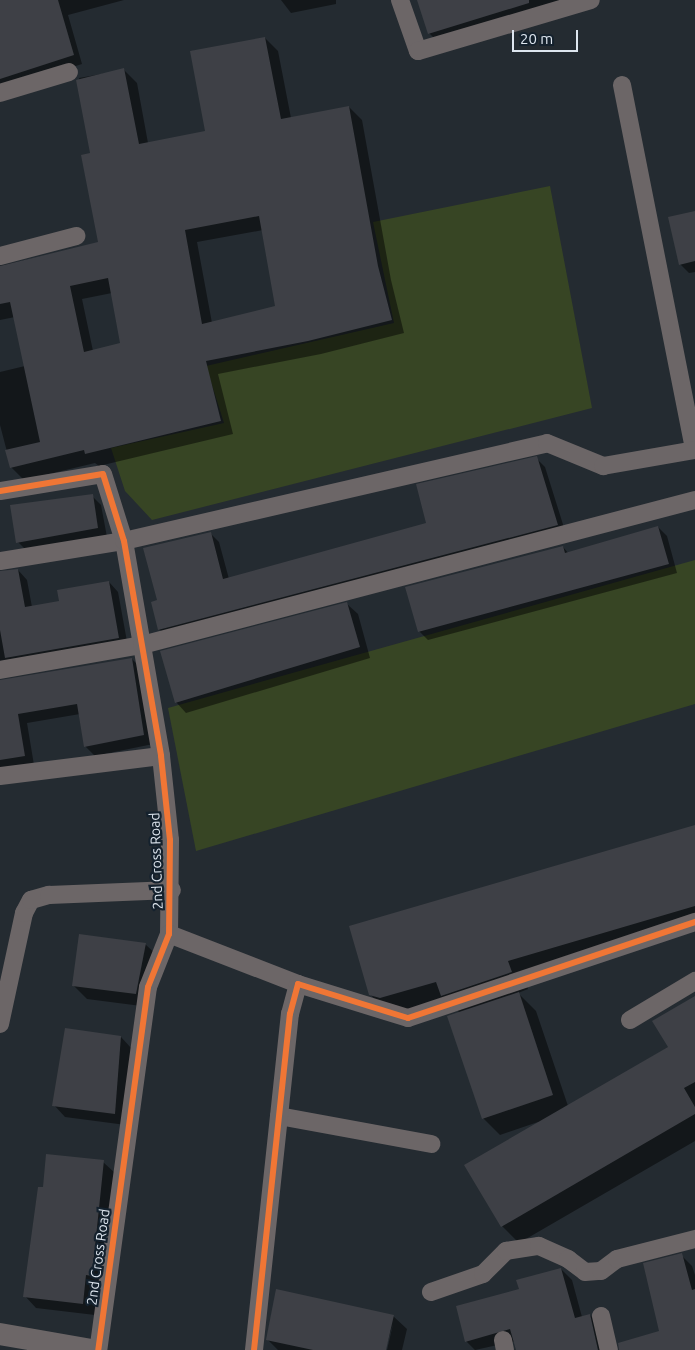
<!DOCTYPE html>
<style>
body{margin:0}
#map{position:relative;width:695px;height:1350px;overflow:hidden;background:#242b31;font-family:Ubuntu,sans-serif}
div>[style]{position:absolute}
[style*='--x']{left:calc(var(--x)*1px);top:calc(var(--y)*1px);width:calc(var(--w)*1px);rotate:calc(var(--a)*1deg)}
.green>*{inset:0;background:#374524}
.shadow>*{inset:0;background:#0007}
.building>*{inset:0;background:#3e4046}
.minor>*{height:18px;margin:-9px;padding:0 9px;transform-origin:9px;border-radius:9px;background:#6c6667}
.tertiary>*{height:22px;margin:-11px;padding:0 11px;transform-origin:11px;border-radius:11px;background:#6c6667}
.cycleway>*{height:6px;margin:-3px;padding:0 3px;transform-origin:3px;border-radius:3px;background:#f07635}
span{translate:-50% -50%;white-space:nowrap;text-align:center;line-height:1.15;-webkit-text-stroke:4.5px #14212d;paint-order:stroke}
.street-label{font-size:14px;color:#dee6ef}
.scale{position:absolute;left:512px;top:30px;width:66px;height:22px;box-sizing:border-box;border:2px solid #dee6ef;border-top:0;padding-left:6px;font-size:15px;line-height:18px;white-space:nowrap;color:#dee6ef;-webkit-text-stroke:4px #14212d;paint-order:stroke}
</style>
<div id="map">
<div class="green">
<div style="clip-path:polygon(550px 186px,592px 408px,152px 520px,125px 491px,111px 448px,224px 423px,206px 366px,394px 323px,373px 222px)"></div>
<div style="clip-path:polygon(695px 560px,695px 704px,196px 851px,168px 708px)"></div>
</div>
<div class="shadow">
<div style="clip-path:polygon(0 0,124px 0,68px 15px,82px 64px,0 90px)"></div>
<div style="clip-path:polygon(281px 0,336px 0,336px 4px,291px 13px)"></div>
<div style="clip-path:polygon(419px 0,577px 0,438px 42px,429px 33px)"></div>
<div style="clip-path:polygon(evenodd,265px 38px,278px 51px,291px 118px,349px 107px,362px 120px,391px 280px,404px 333px,321px 354px,218px 374px,233px 434px,99px 466px,95px 463px,24px 480px,11px 467px,0 425px,0 372px,25px 366px,15px 317px,0 320px,0 266px,99px 243px,91px 154px,79px 78px,124px 70px,137px 83px,148px 143px,206px 132px,265px 38px,263px 230px,277px 307px,212px 323px,197px 242px,263px 230px,265px 38px,112px 293px,122px 344px,93px 351px,82px 299px,112px 293px)"></div>
<div style="clip-path:polygon(695px 212px,695px 272px,689px 273px,680px 264px)"></div>
<div style="clip-path:polygon(536px 458px,545px 467px,566px 534px,168px 638px,159px 629px,158px 601px,210px 533px,219px 542px,229px 579px,427px 524px)"></div>
<div style="clip-path:polygon(92px 496px,101px 505px,107px 537px,27px 551px,18px 542px)"></div>
<div style="clip-path:polygon(658px 527px,667px 536px,677px 573px,428px 640px,419px 631px,563px 547px,569px 554px)"></div>
<div style="clip-path:polygon(18px 570px,27px 580px,32px 607px,61px 602px,109px 582px,118px 592px,128px 647px,0 675px,0 572px)"></div>
<div style="clip-path:polygon(347px 604px,358px 614px,370px 658px,186px 713px,176px 702px)"></div>
<div style="clip-path:polygon(132px 659px,141px 668px,153px 744px,95px 756px,85px 746px,80px 714px,27px 723px,34px 765px,0 770px,0 682px)"></div>
<div style="clip-path:polygon(695px 827px,695px 928px,525px 978px,528px 989px,518px 993px,536px 1011px,568px 1106px,669px 1047px,695px 997px,695px 1141px,519px 1243px,502px 1226px,538px 1122px,500px 1135px,483px 1118px,460px 1013px,447px 1000px,397px 1015px,387px 1012px,370px 994px)"></div>
<div style="clip-path:polygon(145px 944px,159px 957px,149px 1007px,87px 999px,73px 985px)"></div>
<div style="clip-path:polygon(121px 1037px,132px 1049px,126px 1125px,65px 1117px,54px 1105px)"></div>
<div style="clip-path:polygon(103px 1162px,115px 1173px,103px 1287px,98px 1286px,95px 1315px,36px 1308px,25px 1296px,44px 1188px)"></div>
<div style="clip-path:polygon(681px 1255px,692px 1266px,695px 1275px,695px 1350px,620px 1350px,661px 1332px)"></div>
<div style="clip-path:polygon(561px 1269px,572px 1280px,582px 1317px,590px 1315px,601px 1326px,606px 1350px,519px 1350px,516px 1341px,475px 1350px,466px 1341px,520px 1290px)"></div>
<div style="clip-path:polygon(393px 1316px,407px 1329px,402px 1350px,387px 1350px,393px 1324px,385px 1350px,278px 1350px,267px 1339px)"></div>
</div>
<div class="building">
<div style="clip-path:polygon(0 0,58px 0,74px 55px,0 79px)"></div>
<div style="clip-path:polygon(417px 0,529px 0,529px 3px,428px 34px)"></div>
<div style="clip-path:polygon(evenodd,265px 37px,281px 119px,349px 106px,378px 266px,392px 320px,308px 341px,206px 361px,221px 421px,85px 454px,84px 450px,10px 468px,5px 450px,40px 442px,10px 302px,0 304px,0 266px,98px 242px,81px 155px,90px 153px,76px 80px,124px 68px,139px 144px,205px 131px,190px 51px,265px 37px,259px 216px,275px 306px,202px 324px,185px 230px,259px 216px,265px 37px,108px 278px,120px 343px,84px 352px,70px 286px,108px 278px)"></div>
<div style="clip-path:polygon(695px 211px,695px 261px,679px 265px,668px 217px)"></div>
<div style="clip-path:polygon(537px 456px,558px 525px,158px 630px,151px 602px,157px 600px,143px 548px,211px 532px,223px 579px,426px 523px,416px 484px)"></div>
<div style="clip-path:polygon(93px 494px,98px 528px,16px 543px,10px 505px)"></div>
<div style="clip-path:polygon(658px 526px,669px 564px,418px 632px,405px 587px,563px 546px,565px 553px)"></div>
<div style="clip-path:polygon(18px 569px,25px 607px,59px 601px,57px 590px,109px 581px,119px 638px,5px 658px,0 630px,0 571px)"></div>
<div style="clip-path:polygon(347px 602px,360px 647px,175px 703px,160px 651px)"></div>
<div style="clip-path:polygon(132px 658px,144px 735px,84px 747px,77px 704px,18px 714px,25px 756px,0 760px,0 680px)"></div>
<div style="clip-path:polygon(695px 825px,695px 906px,508px 961px,512px 972px,441px 996px,436px 982px,380px 998px,369px 995px,349px 926px)"></div>
<div style="clip-path:polygon(79px 934px,146px 943px,136px 994px,72px 986px)"></div>
<div style="clip-path:polygon(519px 992px,553px 1095px,482px 1119px,447px 1016px)"></div>
<div style="clip-path:polygon(695px 996px,695px 1082px,684px 1088px,695px 1107px,695px 1114px,501px 1227px,464px 1165px,668px 1047px,652px 1021px)"></div>
<div style="clip-path:polygon(65px 1028px,121px 1036px,115px 1114px,52px 1106px)"></div>
<div style="clip-path:polygon(46px 1154px,104px 1160px,92px 1276px,86px 1275px,83px 1304px,23px 1297px,38px 1187px,43px 1187px)"></div>
<div style="clip-path:polygon(682px 1253px,692px 1290px,695px 1289px,695px 1350px,619px 1350px,618px 1343px,659px 1331px,643px 1263px)"></div>
<div style="clip-path:polygon(561px 1268px,575px 1318px,590px 1314px,598px 1350px,516px 1350px,510px 1329px,465px 1342px,456px 1306px,519px 1289px,516px 1280px)"></div>
<div style="clip-path:polygon(276px 1289px,394px 1315px,386px 1350px,313px 1350px,266px 1340px)"></div>
</div>
<div class="minor">
<div style="--x:400;--y:0;--w:54;--a:70.6"></div>
<div style="--x:418;--y:51;--w:180;--a:-16.4"></div>
<div style="--x:622;--y:85;--w:370;--a:78.8"></div>
<div style="--x:0;--y:93;--w:72;--a:-16.9"></div>
<div style="--x:0;--y:256;--w:79;--a:-14.7"></div>
<div style="--x:0;--y:491;--w:104;--a:-9.4"></div>
<div style="--x:103;--y:474;--w:70;--a:72.6"></div>
<div style="--x:124;--y:541;--w:218;--a:80.2"></div>
<div style="--x:161;--y:756;--w:84;--a:83.9"></div>
<div style="--x:170;--y:840;--w:94;--a:90.6"></div>
<div style="--x:169;--y:934;--w:57;--a:111.6"></div>
<div style="--x:148;--y:987;--w:366;--a:97.8"></div>
<div style="--x:0;--y:561;--w:126;--a:-9.2"></div>
<div style="--x:124;--y:541;--w:434;--a:-13"></div>
<div style="--x:547;--y:443;--w:61;--a:22.3"></div>
<div style="--x:603;--y:466;--w:93;--a:-9.9"></div>
<div style="--x:0;--y:670;--w:144;--a:-10"></div>
<div style="--x:142;--y:645;--w:572;--a:-14.69"></div>
<div style="--x:0;--y:776;--w:162;--a:-7.1"></div>
<div style="--x:169;--y:934;--w:138;--a:21.2"></div>
<div style="--x:630;--y:1020;--w:76;--a:-31"></div>
<div style="--x:0;--y:1024;--w:114;--a:-77.8"></div>
<div style="--x:24;--y:913;--w:15;--a:-62"></div>
<div style="--x:31;--y:900;--w:19;--a:-16"></div>
<div style="--x:49;--y:895;--w:123;--a:-2.3"></div>
<div style="--x:279;--y:1116;--w:155;--a:10.4"></div>
<div style="--x:431;--y:1292;--w:55;--a:-19.1"></div>
<div style="--x:483;--y:1274;--w:33;--a:-45"></div>
<div style="--x:506;--y:1251;--w:33;--a:-9"></div>
<div style="--x:539;--y:1246;--w:32;--a:24"></div>
<div style="--x:568;--y:1259;--w:21;--a:37"></div>
<div style="--x:585;--y:1272;--w:16;--a:-4"></div>
<div style="--x:601;--y:1271;--w:20;--a:-37"></div>
<div style="--x:617;--y:1259;--w:81;--a:-14.4"></div>
<div style="--x:601;--y:1316;--w:35;--a:77"></div>
<div style="--x:503;--y:1340;--w:10;--a:79"></div>
<div style="--x:254;--y:1350;--w:338;--a:-83.9"></div>
<div style="--x:290;--y:1014;--w:31;--a:-75"></div>
<div style="--x:298;--y:984;--w:115;--a:17.2"></div>
<div style="--x:408;--y:1018;--w:303;--a:-18.5"></div>
</div>
<div class="tertiary">
<div style="--x:0;--y:1334;--w:93;--a:9.9"></div>
</div>
<div class="cycleway">
<div style="--x:0;--y:491;--w:104;--a:-9.4"></div>
<div style="--x:103;--y:474;--w:70;--a:72.6"></div>
<div style="--x:124;--y:541;--w:218;--a:80.2"></div>
<div style="--x:161;--y:756;--w:84;--a:83.9"></div>
<div style="--x:170;--y:840;--w:94;--a:90.6"></div>
<div style="--x:169;--y:934;--w:57;--a:111.6"></div>
<div style="--x:148;--y:987;--w:366;--a:97.8"></div>
<div style="--x:254;--y:1350;--w:338;--a:-83.9"></div>
<div style="--x:290;--y:1014;--w:31;--a:-75"></div>
<div style="--x:298;--y:984;--w:115;--a:17.2"></div>
<div style="--x:408;--y:1018;--w:303;--a:-18.5"></div>
</div>
<div class="street-label">
<span style="left:156px;top:861px;rotate:-92deg">2nd Cross Road</span>
<span style="left:98px;top:1257px;rotate:-82deg">2nd Cross Road</span>
</div>
<div class="scale">20 m</div>
</div>
